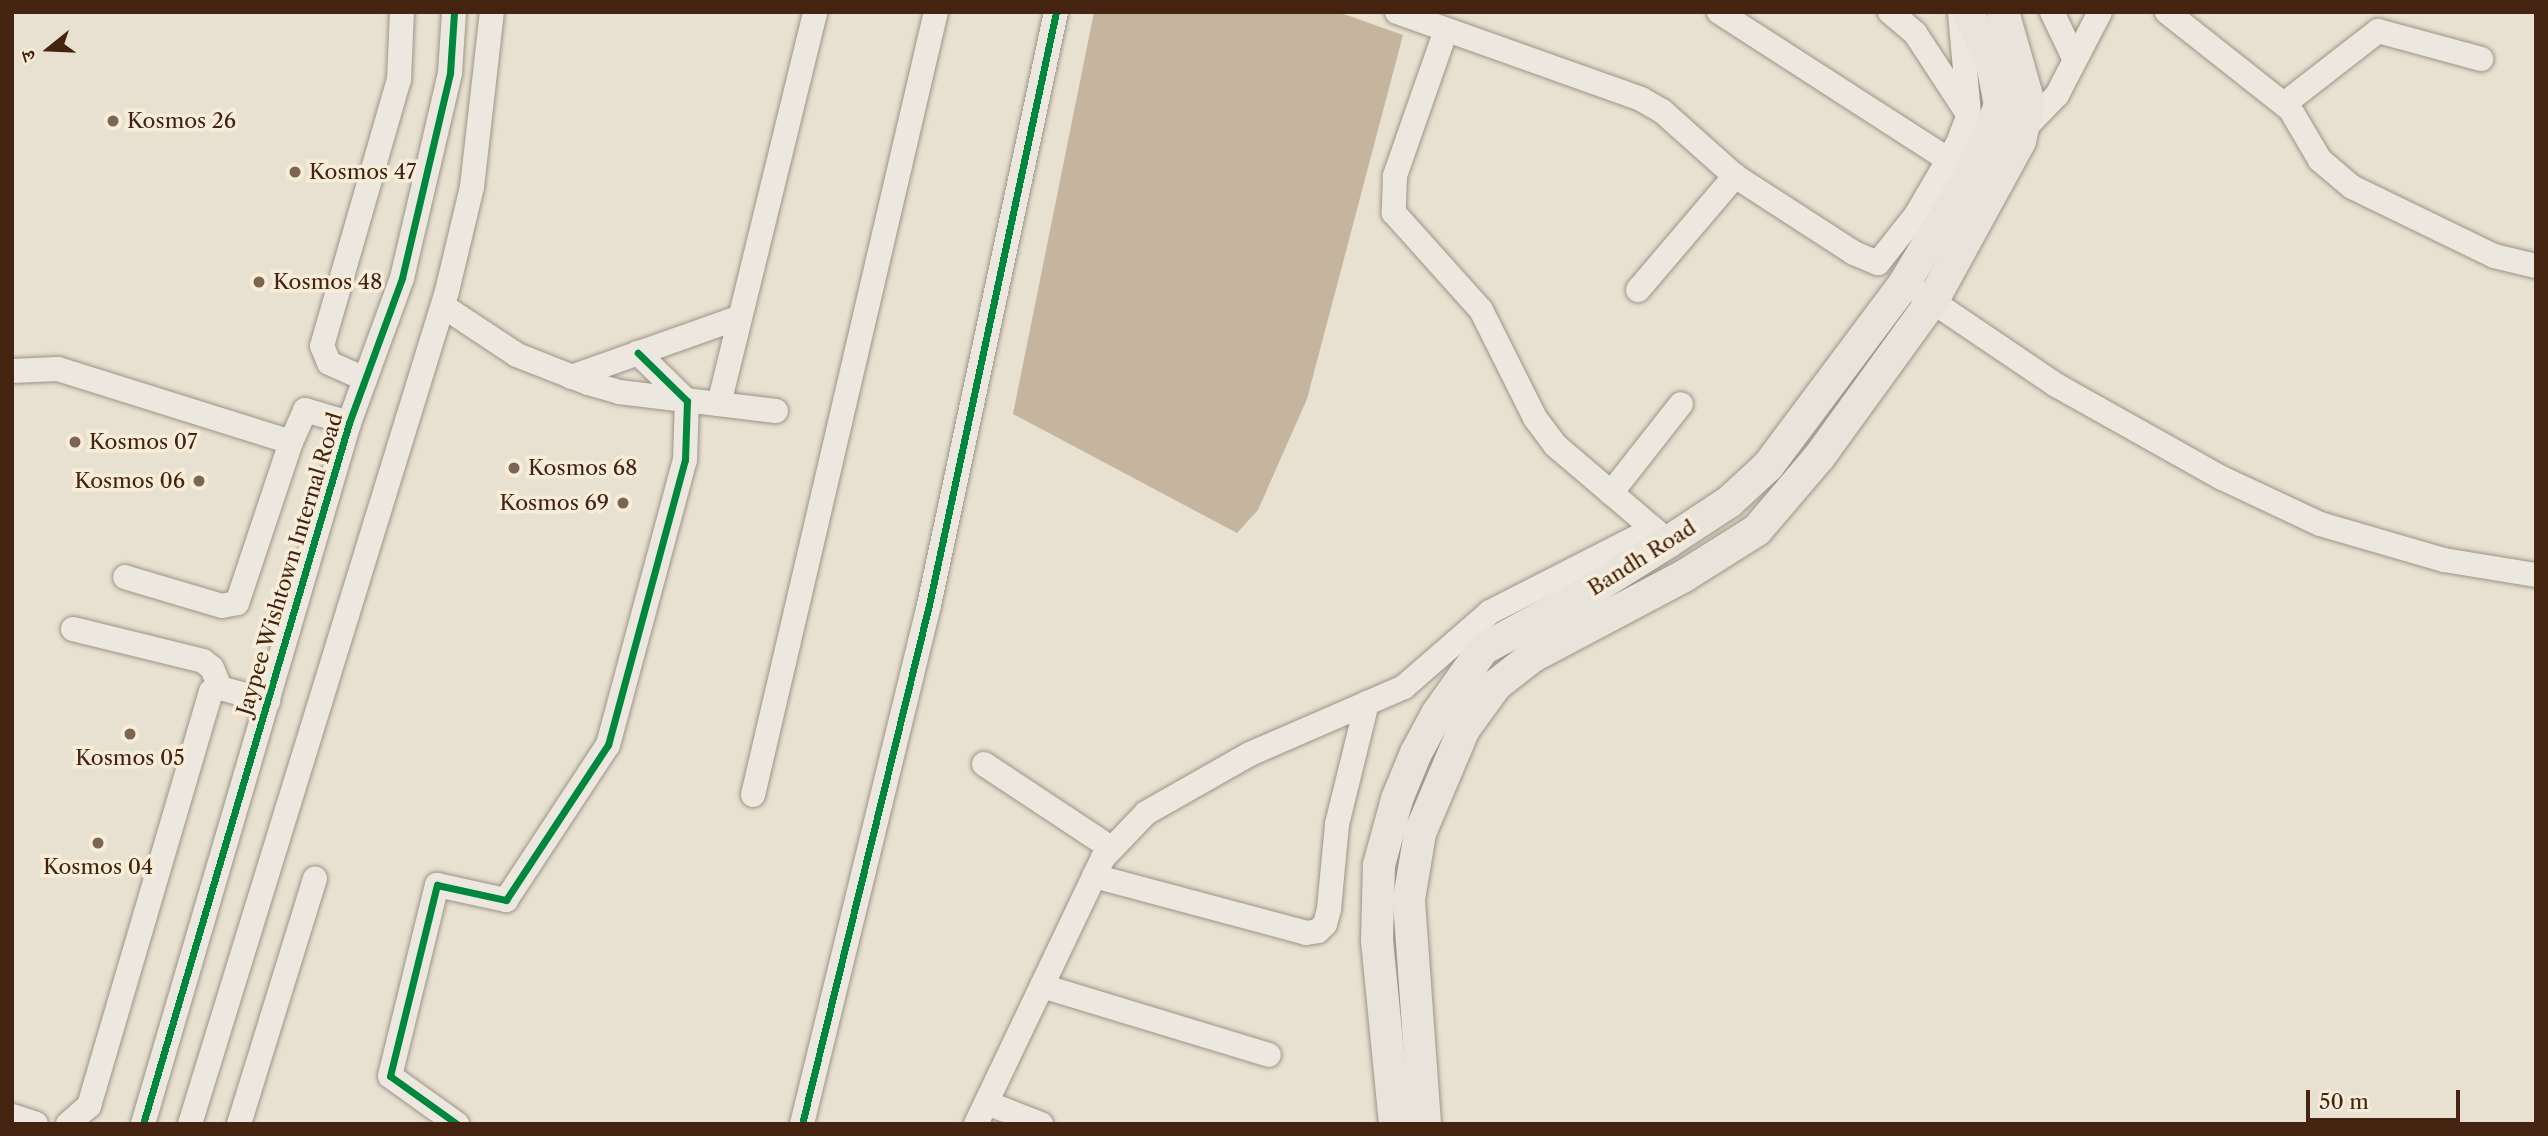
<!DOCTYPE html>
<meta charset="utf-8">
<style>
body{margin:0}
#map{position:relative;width:2548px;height:1136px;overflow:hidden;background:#e8e0d0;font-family:"Libre Caslon Text","Noto Serif Devanagari",serif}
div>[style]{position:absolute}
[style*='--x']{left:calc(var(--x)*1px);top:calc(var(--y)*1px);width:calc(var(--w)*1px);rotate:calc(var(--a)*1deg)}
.water>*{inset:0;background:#c6b59e}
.roads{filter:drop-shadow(0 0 2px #9d9488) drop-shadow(0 0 2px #9d9488)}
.minor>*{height:24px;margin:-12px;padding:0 12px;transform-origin:12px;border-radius:12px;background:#ece8e0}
.major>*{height:32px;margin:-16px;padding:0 16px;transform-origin:16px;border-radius:16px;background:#e9e4db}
.cycleway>*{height:7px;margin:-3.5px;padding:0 3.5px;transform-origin:3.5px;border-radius:3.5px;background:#00873e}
.dots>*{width:19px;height:19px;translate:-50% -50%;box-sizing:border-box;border:4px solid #f7edd9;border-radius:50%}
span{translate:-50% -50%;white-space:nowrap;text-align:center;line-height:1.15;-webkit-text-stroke:7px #f7edd9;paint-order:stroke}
.poi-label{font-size:21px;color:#442311}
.left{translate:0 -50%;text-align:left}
.right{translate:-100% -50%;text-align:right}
.street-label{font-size:21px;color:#442311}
.frame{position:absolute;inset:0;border:14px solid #442311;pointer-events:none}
.north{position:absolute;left:14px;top:14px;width:70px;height:70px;-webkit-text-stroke:5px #f7edd9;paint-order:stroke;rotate:252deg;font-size:19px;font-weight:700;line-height:28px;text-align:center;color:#442311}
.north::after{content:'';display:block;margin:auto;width:24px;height:32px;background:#442311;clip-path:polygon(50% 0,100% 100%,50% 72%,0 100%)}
.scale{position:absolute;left:2306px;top:1090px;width:154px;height:32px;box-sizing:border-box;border:4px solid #442311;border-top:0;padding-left:9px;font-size:21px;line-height:24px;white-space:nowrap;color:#442311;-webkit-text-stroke:5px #f7edd9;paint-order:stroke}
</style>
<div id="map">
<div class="water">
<div style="clip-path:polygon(1094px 12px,1338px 12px,1403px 35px,1307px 399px,1258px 510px,1237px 533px,1013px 414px)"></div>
</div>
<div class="roads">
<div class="minor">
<div style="--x:1397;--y:12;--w:259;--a:19.6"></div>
<div style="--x:1641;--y:99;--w:24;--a:30"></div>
<div style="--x:1662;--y:111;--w:98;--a:41.7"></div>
<div style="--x:1735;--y:176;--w:142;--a:32.9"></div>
<div style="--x:1854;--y:253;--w:26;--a:23"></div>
<div style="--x:1878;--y:263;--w:61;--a:-51.6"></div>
<div style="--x:1916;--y:215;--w:83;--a:-59.7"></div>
<div style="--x:1958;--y:143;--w:30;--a:-69"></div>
<div style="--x:1969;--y:115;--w:103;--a:-95"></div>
<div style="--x:1719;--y:12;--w:274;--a:32.8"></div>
<div style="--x:1890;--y:12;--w:33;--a:40"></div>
<div style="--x:1915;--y:33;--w:97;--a:56.8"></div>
<div style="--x:2052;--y:12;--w:51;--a:64.4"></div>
<div style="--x:2167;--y:12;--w:157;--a:38.3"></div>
<div style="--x:2290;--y:109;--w:59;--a:59.5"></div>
<div style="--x:2320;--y:160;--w:42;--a:40.2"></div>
<div style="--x:2352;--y:187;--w:158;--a:25.9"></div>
<div style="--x:2494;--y:256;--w:43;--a:13.4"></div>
<div style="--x:1446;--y:30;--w:155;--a:109.3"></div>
<div style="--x:1395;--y:176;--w:37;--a:92"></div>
<div style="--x:1394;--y:213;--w:130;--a:48.1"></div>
<div style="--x:1481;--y:310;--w:121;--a:63.4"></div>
<div style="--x:1535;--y:418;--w:34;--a:53"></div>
<div style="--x:1555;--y:445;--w:142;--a:40.4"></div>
<div style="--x:2284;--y:104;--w:119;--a:-37.8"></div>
<div style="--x:2378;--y:31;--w:107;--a:15.2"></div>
<div style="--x:2024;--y:129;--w:47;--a:-45.9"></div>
<div style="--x:2057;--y:95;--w:93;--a:-62.6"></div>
<div style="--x:1638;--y:290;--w:150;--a:-49.6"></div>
<div style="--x:1920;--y:293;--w:164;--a:34.1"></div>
<div style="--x:2056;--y:385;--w:190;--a:29.3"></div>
<div style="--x:2222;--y:478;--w:108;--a:25.1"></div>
<div style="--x:2320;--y:524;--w:129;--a:16.2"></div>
<div style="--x:2444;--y:560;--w:93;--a:9.3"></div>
<div style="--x:443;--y:306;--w:89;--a:33.5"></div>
<div style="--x:517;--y:355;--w:76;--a:21.5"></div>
<div style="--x:588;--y:383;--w:32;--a:16"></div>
<div style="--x:619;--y:392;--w:158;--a:6.9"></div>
<div style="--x:12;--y:371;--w:46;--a:-2.5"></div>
<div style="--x:58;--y:369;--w:244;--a:17.4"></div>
<div style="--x:291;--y:442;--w:170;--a:108.5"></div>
<div style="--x:237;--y:603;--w:15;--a:169"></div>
<div style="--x:222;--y:606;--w:101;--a:-163.4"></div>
<div style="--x:571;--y:377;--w:179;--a:-19.5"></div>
<div style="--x:365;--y:379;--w:39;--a:-156"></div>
<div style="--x:329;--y:363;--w:18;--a:-112"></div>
<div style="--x:322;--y:346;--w:277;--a:-73.9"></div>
<div style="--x:399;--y:80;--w:68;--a:-87.5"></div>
<div style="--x:719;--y:404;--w:404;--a:-76.2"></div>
<div style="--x:291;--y:442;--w:35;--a:-66"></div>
<div style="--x:305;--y:410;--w:46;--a:16.5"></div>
<div style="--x:1611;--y:493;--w:113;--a:-51.8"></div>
<div style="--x:73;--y:629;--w:134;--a:13.8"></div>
<div style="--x:203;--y:661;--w:11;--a:38"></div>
<div style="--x:212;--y:668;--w:22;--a:68"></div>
<div style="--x:984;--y:764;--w:152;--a:33.5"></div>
<div style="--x:753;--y:795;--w:804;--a:-76.85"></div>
<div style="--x:1094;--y:876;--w:220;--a:15"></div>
<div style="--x:1306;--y:933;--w:12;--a:-9"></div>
<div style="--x:1318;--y:931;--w:10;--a:-45"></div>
<div style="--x:1325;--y:924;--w:16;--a:-75"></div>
<div style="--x:1329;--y:909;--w:85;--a:-84.6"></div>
<div style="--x:1337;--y:824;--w:125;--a:-76.1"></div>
<div style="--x:1042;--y:986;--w:237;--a:16.9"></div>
<div style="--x:987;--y:1103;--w:58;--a:21.3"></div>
<div style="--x:12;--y:1116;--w:25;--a:18"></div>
<div style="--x:68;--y:1124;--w:28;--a:-41"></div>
<div style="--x:89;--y:1106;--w:432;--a:-73.6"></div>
<div style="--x:211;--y:692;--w:10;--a:-24"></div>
<div style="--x:220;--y:688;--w:50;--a:15.2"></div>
<div style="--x:143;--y:1124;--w:731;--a:-73.62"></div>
<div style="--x:349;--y:423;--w:154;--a:-69.9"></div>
<div style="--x:402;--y:278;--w:211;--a:-76.8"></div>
<div style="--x:450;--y:73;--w:61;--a:-86.2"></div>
<div style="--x:190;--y:1124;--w:872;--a:-72.85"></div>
<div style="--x:447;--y:291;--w:107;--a:-76.5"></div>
<div style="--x:472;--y:187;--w:176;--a:-83.5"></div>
<div style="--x:239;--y:1124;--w:257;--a:-72.8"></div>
<div style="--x:457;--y:1124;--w:82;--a:-144.4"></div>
<div style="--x:390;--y:1076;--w:197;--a:-76.2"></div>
<div style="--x:437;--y:885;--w:71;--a:12.3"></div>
<div style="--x:506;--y:900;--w:186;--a:-56.7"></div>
<div style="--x:608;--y:745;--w:295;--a:-74.9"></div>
<div style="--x:685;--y:460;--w:59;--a:-88.1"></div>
<div style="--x:687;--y:401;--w:69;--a:-135.6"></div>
<div style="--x:802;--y:1124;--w:534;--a:-76.25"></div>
<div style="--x:929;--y:605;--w:606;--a:-77.91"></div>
<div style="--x:976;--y:1124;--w:295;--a:-64.5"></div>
<div style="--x:1103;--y:858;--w:62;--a:-46.3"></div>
<div style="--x:1146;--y:813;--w:120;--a:-29.6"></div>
<div style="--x:1250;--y:754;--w:168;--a:-23.5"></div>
<div style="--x:1404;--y:687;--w:114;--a:-41.1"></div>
<div style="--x:1490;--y:612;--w:183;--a:-27"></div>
</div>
<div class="major">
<div style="--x:1395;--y:1124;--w:184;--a:-95.6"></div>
<div style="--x:1377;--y:941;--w:76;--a:-88.5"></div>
<div style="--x:1379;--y:865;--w:68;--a:-74.7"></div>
<div style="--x:1397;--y:799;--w:50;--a:-67.6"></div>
<div style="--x:1416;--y:753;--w:44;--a:-61.7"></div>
<div style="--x:1437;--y:714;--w:80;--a:-54.7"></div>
<div style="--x:1483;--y:649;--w:119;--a:-28.5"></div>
<div style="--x:1588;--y:592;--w:94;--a:-32"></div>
<div style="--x:1668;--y:542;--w:73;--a:-33.3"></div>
<div style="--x:1729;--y:502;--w:53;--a:-42.7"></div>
<div style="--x:1768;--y:466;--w:227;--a:-53.2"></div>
<div style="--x:1904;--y:284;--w:124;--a:-58.9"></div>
<div style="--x:1968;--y:178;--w:52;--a:-64.9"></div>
<div style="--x:1990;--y:131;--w:28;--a:-69"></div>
<div style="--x:2000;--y:105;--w:42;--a:-101"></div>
<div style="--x:1992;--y:64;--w:57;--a:-114.8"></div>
<div style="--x:1425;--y:1124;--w:226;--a:-94.1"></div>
<div style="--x:1409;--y:899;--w:67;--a:-80.5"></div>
<div style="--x:1420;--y:833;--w:113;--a:-67.1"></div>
<div style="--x:1464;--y:729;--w:54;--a:-54"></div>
<div style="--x:1496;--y:685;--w:47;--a:-38.1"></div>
<div style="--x:1533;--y:656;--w:171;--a:-27.9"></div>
<div style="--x:1684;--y:576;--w:86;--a:-32.2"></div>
<div style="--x:1757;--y:530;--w:97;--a:-49.6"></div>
<div style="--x:1820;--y:456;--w:193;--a:-54.1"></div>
<div style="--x:1933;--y:300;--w:181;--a:-61.3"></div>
<div style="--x:2020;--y:141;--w:39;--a:-77"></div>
<div style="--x:2029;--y:103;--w:95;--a:-105.9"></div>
</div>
</div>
<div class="cycleway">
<div style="--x:143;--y:1124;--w:731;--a:-73.62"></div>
<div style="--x:349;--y:423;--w:154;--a:-69.9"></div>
<div style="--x:402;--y:278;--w:211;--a:-76.8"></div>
<div style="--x:450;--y:73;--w:61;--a:-86.2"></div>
<div style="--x:457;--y:1124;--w:82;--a:-144.4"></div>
<div style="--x:390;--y:1076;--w:197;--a:-76.2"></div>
<div style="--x:437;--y:885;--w:71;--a:12.3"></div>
<div style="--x:506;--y:900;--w:186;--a:-56.7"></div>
<div style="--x:608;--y:745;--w:295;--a:-74.9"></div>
<div style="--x:685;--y:460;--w:59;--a:-88.1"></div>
<div style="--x:687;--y:401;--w:69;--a:-135.6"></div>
<div style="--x:802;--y:1124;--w:534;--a:-76.25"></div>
<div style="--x:929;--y:605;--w:606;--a:-77.91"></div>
</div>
<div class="dots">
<div style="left:113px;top:121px;background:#7d6554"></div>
<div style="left:295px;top:172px;background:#7d6554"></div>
<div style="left:259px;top:282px;background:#7d6554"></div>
<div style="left:75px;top:442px;background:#7d6554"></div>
<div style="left:514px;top:468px;background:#7d6554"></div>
<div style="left:199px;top:481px;background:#7d6554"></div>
<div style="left:623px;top:503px;background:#7d6554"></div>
<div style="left:130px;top:734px;background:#7d6554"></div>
<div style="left:98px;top:843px;background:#7d6554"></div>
</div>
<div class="poi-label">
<span class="left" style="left:127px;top:121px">Kosmos 26</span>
<span class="left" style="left:309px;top:172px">Kosmos 47</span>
<span class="left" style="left:273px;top:282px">Kosmos 48</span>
<span class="left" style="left:89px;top:442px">Kosmos 07</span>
<span class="left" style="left:528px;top:468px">Kosmos 68</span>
<span class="right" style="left:185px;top:481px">Kosmos 06</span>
<span class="right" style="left:609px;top:503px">Kosmos 69</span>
<span style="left:130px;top:758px">Kosmos 05</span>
<span style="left:98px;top:867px">Kosmos 04</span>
</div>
<div class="street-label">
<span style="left:1642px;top:558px;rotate:-32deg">Bandh Road</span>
<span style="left:290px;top:564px;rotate:-73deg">Jaypee Wishtown Internal Road</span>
</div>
<div class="frame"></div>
<div class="north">उ</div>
<div class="scale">50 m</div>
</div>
